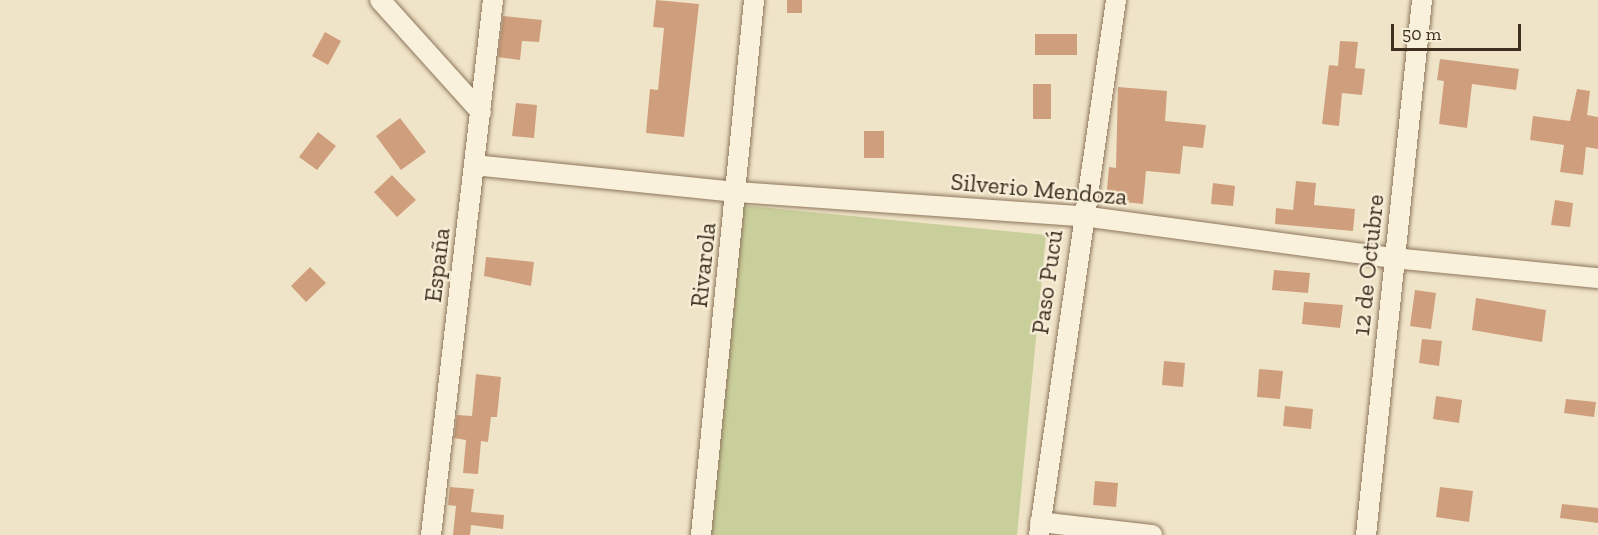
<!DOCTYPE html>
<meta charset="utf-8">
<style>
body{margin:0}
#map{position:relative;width:1598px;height:535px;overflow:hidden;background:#f0e4c8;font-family:"Zilla Slab",serif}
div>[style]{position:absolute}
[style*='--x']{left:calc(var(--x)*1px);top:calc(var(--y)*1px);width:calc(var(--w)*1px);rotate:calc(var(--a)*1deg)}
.green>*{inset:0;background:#c9cf9b}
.building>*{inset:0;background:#cf9f7d}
.roads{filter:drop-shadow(0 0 2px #8d765c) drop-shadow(0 0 2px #8d765c)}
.street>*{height:20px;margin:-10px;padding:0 10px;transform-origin:10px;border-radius:10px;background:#faf1dc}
span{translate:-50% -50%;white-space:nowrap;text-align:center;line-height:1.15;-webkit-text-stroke:4.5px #f7eed8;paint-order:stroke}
.street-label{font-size:24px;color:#3d2e20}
.scale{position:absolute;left:1391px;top:24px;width:130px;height:27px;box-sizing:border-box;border:3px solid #3d2e20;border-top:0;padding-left:8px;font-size:18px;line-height:21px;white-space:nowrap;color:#3d2e20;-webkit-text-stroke:4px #f7eed8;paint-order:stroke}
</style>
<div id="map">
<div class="green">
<div style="clip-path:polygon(728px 204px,1046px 235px,1017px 535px,690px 535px)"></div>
</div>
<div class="building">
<div style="clip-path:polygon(656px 0,699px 4px,684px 137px,646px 133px,650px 89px,658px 90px,664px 28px,653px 27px)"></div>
<div style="clip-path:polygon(787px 0,802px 0,802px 13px,787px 13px)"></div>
<div style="clip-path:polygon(503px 16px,542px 20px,539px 42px,522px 41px,520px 60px,498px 57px)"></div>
<div style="clip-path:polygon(325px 32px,341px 41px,328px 65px,312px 56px)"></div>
<div style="clip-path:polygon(1035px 34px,1077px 34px,1077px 55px,1035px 55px)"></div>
<div style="clip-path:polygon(1340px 41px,1358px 42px,1355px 68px,1365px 69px,1362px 95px,1342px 93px,1339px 126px,1322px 124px,1329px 65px,1338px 66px)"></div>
<div style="clip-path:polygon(1440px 59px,1519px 69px,1516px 90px,1472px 84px,1467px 128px,1439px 124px,1444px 81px,1437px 80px)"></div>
<div style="clip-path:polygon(1033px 84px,1051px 84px,1051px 119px,1033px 119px)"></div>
<div style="clip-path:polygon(1118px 87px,1167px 91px,1165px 121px,1206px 125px,1203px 148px,1183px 146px,1180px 174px,1146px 171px,1143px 204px,1106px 200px,1109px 167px,1116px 168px)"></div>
<div style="clip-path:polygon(1577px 89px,1590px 91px,1587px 115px,1598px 117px,1598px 149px,1586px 147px,1583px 175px,1560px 172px,1564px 145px,1530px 140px,1533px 116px,1570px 121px)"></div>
<div style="clip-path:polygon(516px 103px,537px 105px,534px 138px,512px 136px)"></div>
<div style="clip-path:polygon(400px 118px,426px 152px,401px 170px,376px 136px)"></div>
<div style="clip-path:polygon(864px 131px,884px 131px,884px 158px,864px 158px)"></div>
<div style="clip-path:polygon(318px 132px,336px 146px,317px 170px,299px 157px)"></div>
<div style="clip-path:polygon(392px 175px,416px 200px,397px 217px,374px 192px)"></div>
<div style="clip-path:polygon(1296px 181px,1316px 183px,1314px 205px,1355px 209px,1353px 231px,1275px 224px,1276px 208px,1293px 210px)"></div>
<div style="clip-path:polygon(1213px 183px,1235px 186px,1233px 206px,1211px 204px)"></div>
<div style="clip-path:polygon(1555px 200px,1573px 203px,1570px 227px,1551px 225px)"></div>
<div style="clip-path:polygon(486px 257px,534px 262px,531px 286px,484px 276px)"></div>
<div style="clip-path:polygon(310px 267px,326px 283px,306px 302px,291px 286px)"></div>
<div style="clip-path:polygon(1274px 270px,1310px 273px,1308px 293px,1272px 290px)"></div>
<div style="clip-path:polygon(1415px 290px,1436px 293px,1431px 329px,1410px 326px)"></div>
<div style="clip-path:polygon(1476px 298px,1546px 310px,1542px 342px,1472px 330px)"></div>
<div style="clip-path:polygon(1304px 302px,1343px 305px,1340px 328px,1302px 324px)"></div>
<div style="clip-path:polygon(1422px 339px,1442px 341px,1439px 366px,1419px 363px)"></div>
<div style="clip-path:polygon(1164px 361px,1185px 363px,1183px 387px,1162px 385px)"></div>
<div style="clip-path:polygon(1259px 369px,1283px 371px,1280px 399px,1257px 397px)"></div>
<div style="clip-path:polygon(476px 374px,501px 377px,497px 417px,491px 417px,488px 442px,481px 441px,478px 474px,463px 473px,466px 440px,454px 438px,457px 415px,472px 416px)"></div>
<div style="clip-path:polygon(1436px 396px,1462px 400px,1459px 423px,1433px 419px)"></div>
<div style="clip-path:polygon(1566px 399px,1596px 402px,1594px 417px,1564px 413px)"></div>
<div style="clip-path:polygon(1285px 406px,1313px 409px,1311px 429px,1283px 426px)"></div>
<div style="clip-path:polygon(1095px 481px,1118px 483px,1116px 507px,1093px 505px)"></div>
<div style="clip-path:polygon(450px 487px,474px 489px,471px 512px,504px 515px,503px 529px,471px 525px,470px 535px,453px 535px,456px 506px,448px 505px)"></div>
<div style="clip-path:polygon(1440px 487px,1473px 491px,1469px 522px,1436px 517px)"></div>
<div style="clip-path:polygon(1562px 504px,1598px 508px,1598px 523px,1560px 518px)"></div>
</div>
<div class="roads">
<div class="street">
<div style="--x:380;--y:0;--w:151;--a:48"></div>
<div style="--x:474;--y:165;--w:263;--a:5.9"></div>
<div style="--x:736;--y:192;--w:347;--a:4"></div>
<div style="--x:1082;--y:216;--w:314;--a:7.7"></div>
<div style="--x:1393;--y:258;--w:206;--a:5.6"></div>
<div style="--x:1040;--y:522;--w:113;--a:6.6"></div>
<div style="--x:431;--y:535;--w:539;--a:-83.39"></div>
<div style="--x:701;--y:535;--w:538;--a:-84.34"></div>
<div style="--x:1039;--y:535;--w:541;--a:-81.81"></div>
<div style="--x:1366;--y:535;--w:538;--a:-84.02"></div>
</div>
</div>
<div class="street-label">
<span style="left:1039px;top:189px;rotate:5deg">Silverio Mendoza</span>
<span style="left:437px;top:265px;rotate:-83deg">España</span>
<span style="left:703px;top:265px;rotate:-84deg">Rivarola</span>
<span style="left:1368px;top:265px;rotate:-84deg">12 de Octubre</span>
<span style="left:1047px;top:282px;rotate:-82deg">Paso Pucú</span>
</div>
<div class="scale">50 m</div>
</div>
